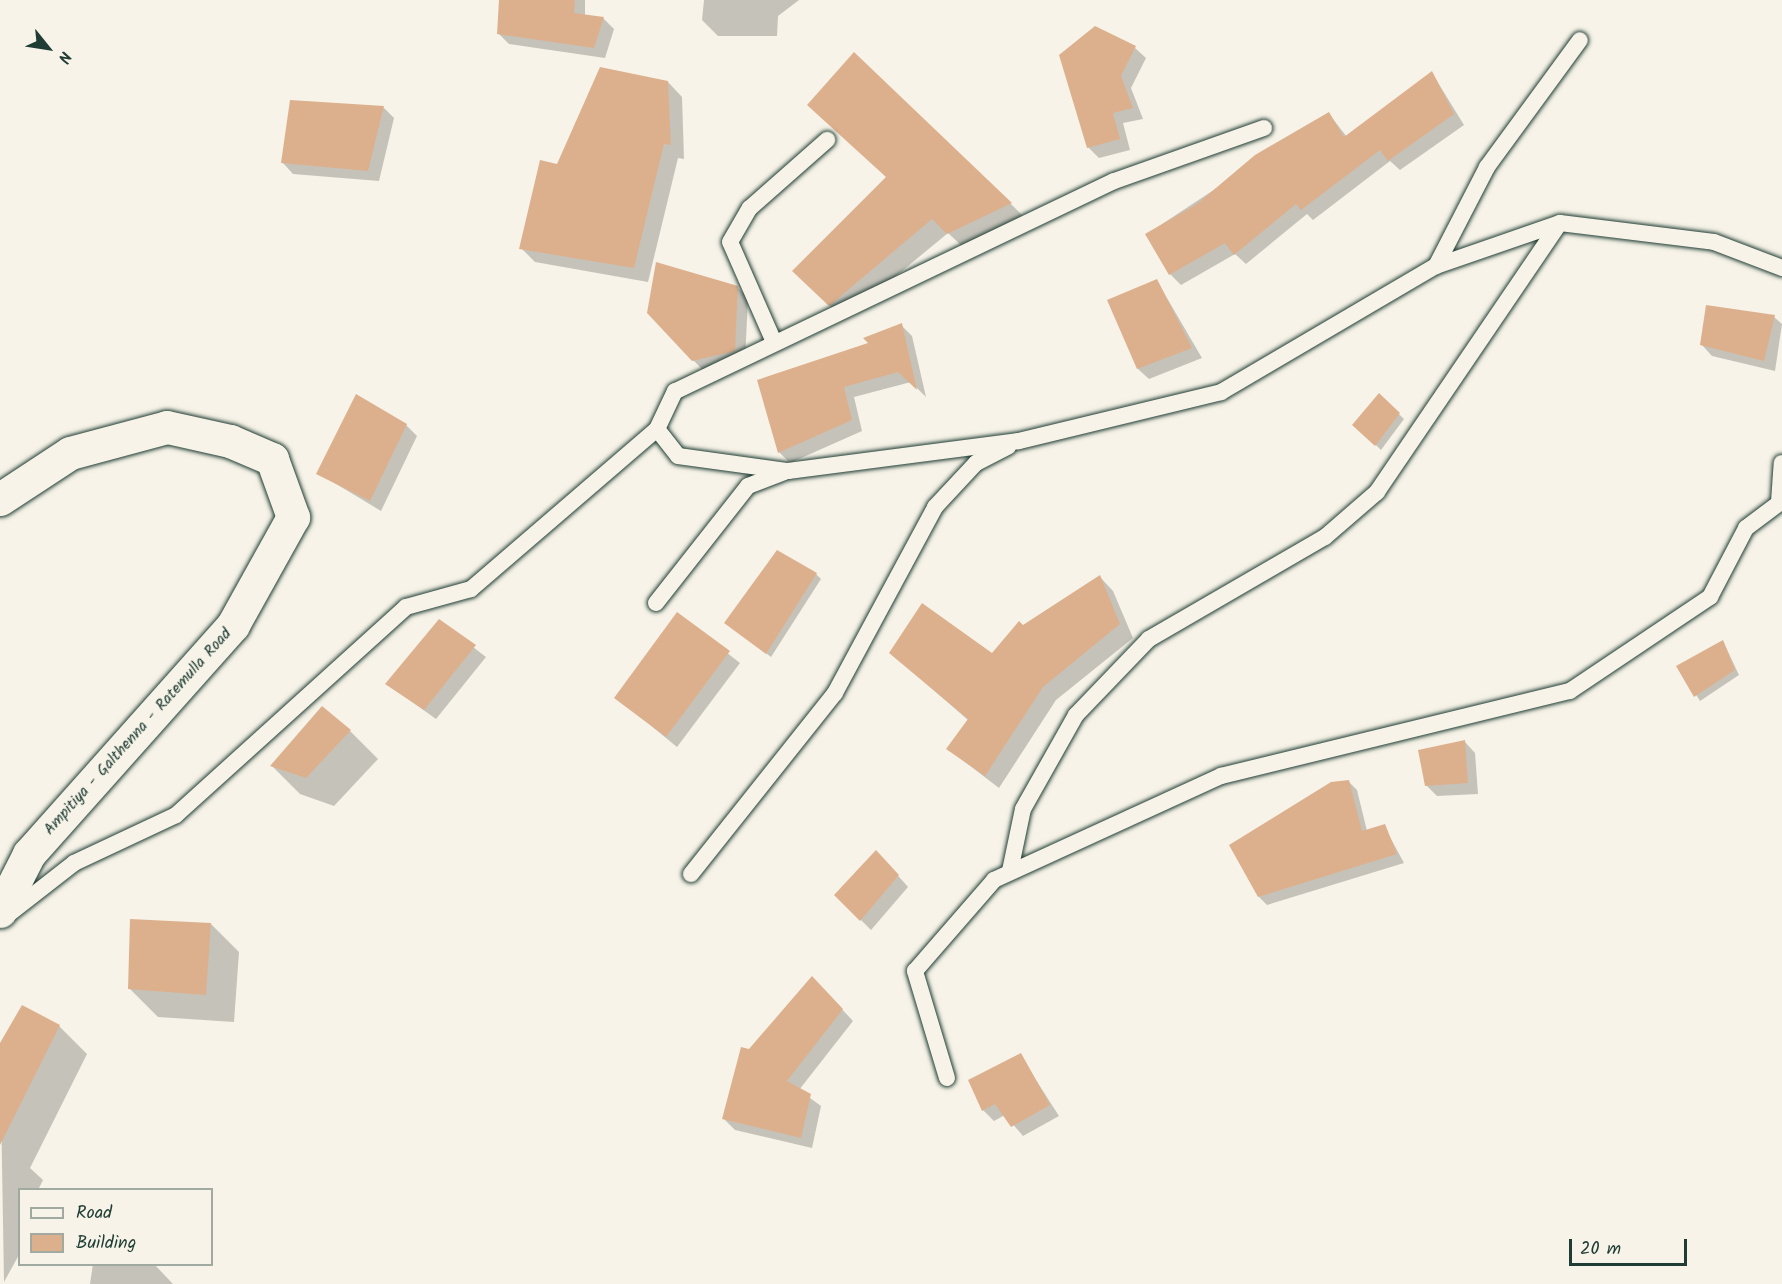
<!DOCTYPE html>
<style>
body{margin:0}
#map{position:relative;width:1782px;height:1284px;overflow:hidden;background:#f7f3e8;font-family:Kalam,sans-serif}
div>[style]{position:absolute}
[style*='--x']{left:calc(var(--x)*1px);top:calc(var(--y)*1px);width:calc(var(--w)*1px);rotate:calc(var(--a)*1deg)}
.shadow>*{inset:0;background:#0003}
.building>*{inset:0;background:#ddb08d}
.roads{filter:drop-shadow(0 0 2px #1f3d34) drop-shadow(0 0 2px #1f3d34)}
.service>*{height:16px;margin:-8px;padding:0 8px;transform-origin:8px;border-radius:8px;background:#f7f3e8}
.tertiary>*{height:33px;margin:-16.5px;padding:0 16.5px;transform-origin:16.5px;border-radius:16.5px;background:#f7f3e8}
span{translate:-50% -50%;white-space:nowrap;text-align:center;line-height:1.15;-webkit-text-stroke:5px #f7f3e8;paint-order:stroke}
.street-label{font-size:16px;color:#1f3d34}
.legend{position:absolute;left:18px;top:1188px;width:195px;height:78px;box-sizing:border-box;background:#f7f3e8;border:2px solid #a1aaa0;margin:0;padding:8px 10px;list-style:none;font-size:18px;color:#1f3d34}
.legend li{display:flex;align-items:center;gap:12px;height:30px}
.legend b{width:30px;border:2px solid #a1aaa0}
.north{position:absolute;left:18px;top:18px;width:60px;height:60px;-webkit-text-stroke:4px #f7f3e8;paint-order:stroke;rotate:120deg;font-size:16px;font-weight:700;line-height:24px;text-align:center;color:#1f3d34}
.north::after{content:'';display:block;margin:auto;width:21px;height:27px;background:#1f3d34;clip-path:polygon(50% 0,100% 100%,50% 72%,0 100%)}
.scale{position:absolute;left:1569px;top:1239px;width:118px;height:27px;box-sizing:border-box;border:3px solid #1f3d34;border-top:0;padding-left:8px;font-size:18px;line-height:21px;white-space:nowrap;color:#1f3d34;-webkit-text-stroke:4px #f7f3e8;paint-order:stroke}
</style>
<div id="map">
<div class="shadow">
<div style="clip-path:polygon(501px 0,585px 0,585px 16px,604px 19px,614px 29px,605px 58px,509px 44px,498px 33px)"></div>
<div style="clip-path:polygon(704px 0,799px 0,778px 16px,777px 36px,718px 36px,702px 20px)"></div>
<div style="clip-path:polygon(1135px 48px,1146px 58px,1131px 88px,1143px 119px,1123px 123px,1130px 150px,1099px 158px,1088px 147px,1061px 55px)"></div>
<div style="clip-path:polygon(1432px 73px,1464px 125px,1400px 170px,1390px 161px,1313px 220px,1307px 214px,1246px 264px,1235px 254px,1181px 285px,1170px 274px,1147px 234px,1329px 114px,1347px 137px)"></div>
<div style="clip-path:polygon(668px 82px,682px 97px,684px 159px,678px 158px,648px 282px,535px 262px,521px 248px,558px 166px)"></div>
<div style="clip-path:polygon(292px 101px,384px 108px,394px 118px,379px 181px,293px 174px,283px 163px)"></div>
<div style="clip-path:polygon(887px 178px,1011px 204px,1025px 218px,963px 247px,948px 233px,844px 319px,809px 286px)"></div>
<div style="clip-path:polygon(1157px 281px,1202px 358px,1149px 379px,1138px 369px)"></div>
<div style="clip-path:polygon(737px 287px,748px 298px,745px 361px,704px 371px,693px 360px)"></div>
<div style="clip-path:polygon(1774px 317px,1782px 324px,1775px 371px,1712px 356px,1702px 345px)"></div>
<div style="clip-path:polygon(901px 325px,912px 336px,926px 397px,911px 382px,854px 397px,862px 431px,790px 463px,779px 452px,759px 381px,870px 344px)"></div>
<div style="clip-path:polygon(1379px 395px,1404px 419px,1381px 450px,1354px 424px)"></div>
<div style="clip-path:polygon(406px 425px,417px 436px,381px 511px,318px 473px)"></div>
<div style="clip-path:polygon(816px 574px,821px 579px,771px 657px,726px 623px)"></div>
<div style="clip-path:polygon(1100px 577px,1113px 591px,1133px 638px,1056px 700px,999px 788px,948px 749px,968px 720px,891px 653px,992px 655px,1023px 627px)"></div>
<div style="clip-path:polygon(677px 614px,740px 663px,677px 747px,616px 697px)"></div>
<div style="clip-path:polygon(439px 621px,486px 657px,436px 719px,387px 684px)"></div>
<div style="clip-path:polygon(1723px 641px,1739px 675px,1700px 701px,1678px 666px)"></div>
<div style="clip-path:polygon(350px 731px,378px 759px,334px 806px,300px 794px,272px 766px)"></div>
<div style="clip-path:polygon(1465px 742px,1475px 753px,1478px 794px,1437px 796px,1426px 785px)"></div>
<div style="clip-path:polygon(1348px 781px,1357px 790px,1367px 831px,1384px 826px,1404px 863px,1267px 905px,1259px 897px)"></div>
<div style="clip-path:polygon(886px 862px,908px 887px,871px 930px,836px 895px)"></div>
<div style="clip-path:polygon(211px 924px,239px 952px,234px 1022px,158px 1017px,130px 989px)"></div>
<div style="clip-path:polygon(823px 989px,853px 1021px,799px 1090px,821px 1106px,812px 1148px,735px 1130px,724px 1119px)"></div>
<div style="clip-path:polygon(22px 1007px,59px 1026px,87px 1054px,30px 1168px,43px 1180px,38px 1190px,20px 1190px,20px 1253px,4px 1282px,0 1046px)"></div>
<div style="clip-path:polygon(1020px 1055px,1059px 1116px,1023px 1136px,1005px 1115px,994px 1121px,983px 1110px)"></div>
<div style="clip-path:polygon(93px 1264px,154px 1264px,173px 1284px,90px 1284px)"></div>
</div>
<div class="building">
<div style="clip-path:polygon(499px 0,575px 0,574px 13px,604px 17px,594px 48px,497px 34px)"></div>
<div style="clip-path:polygon(1095px 26px,1136px 46px,1121px 76px,1133px 108px,1113px 113px,1120px 139px,1087px 148px,1059px 55px)"></div>
<div style="clip-path:polygon(854px 52px,1012px 203px,947px 234px,932px 219px,829px 306px,792px 271px,886px 177px,807px 105px)"></div>
<div style="clip-path:polygon(600px 67px,668px 81px,671px 145px,664px 144px,634px 268px,519px 249px,540px 160px,557px 164px)"></div>
<div style="clip-path:polygon(1432px 71px,1454px 114px,1388px 161px,1380px 150px,1301px 210px,1296px 204px,1234px 255px,1225px 243px,1169px 275px,1145px 234px,1197px 204px,1255px 155px,1329px 112px,1344px 137px)"></div>
<div style="clip-path:polygon(290px 100px,384px 106px,368px 171px,281px 163px)"></div>
<div style="clip-path:polygon(656px 262px,738px 286px,735px 351px,692px 361px,647px 313px)"></div>
<div style="clip-path:polygon(1157px 279px,1192px 348px,1137px 369px,1107px 300px)"></div>
<div style="clip-path:polygon(1706px 305px,1775px 315px,1764px 361px,1700px 345px)"></div>
<div style="clip-path:polygon(902px 323px,917px 390px,898px 372px,844px 387px,852px 420px,778px 453px,757px 380px,868px 343px,863px 338px)"></div>
<div style="clip-path:polygon(1379px 393px,1400px 413px,1375px 446px,1352px 425px)"></div>
<div style="clip-path:polygon(356px 394px,407px 424px,370px 501px,316px 474px)"></div>
<div style="clip-path:polygon(777px 550px,817px 573px,766px 654px,724px 623px)"></div>
<div style="clip-path:polygon(1100px 575px,1120px 624px,1043px 687px,985px 776px,946px 749px,968px 719px,889px 653px,922px 603px,992px 653px,1019px 621px,1023px 625px)"></div>
<div style="clip-path:polygon(677px 612px,730px 651px,666px 737px,614px 698px)"></div>
<div style="clip-path:polygon(439px 619px,476px 645px,424px 710px,385px 684px)"></div>
<div style="clip-path:polygon(1723px 640px,1735px 670px,1694px 697px,1676px 666px)"></div>
<div style="clip-path:polygon(322px 706px,351px 730px,306px 778px,270px 766px)"></div>
<div style="clip-path:polygon(1465px 740px,1468px 783px,1425px 786px,1418px 750px)"></div>
<div style="clip-path:polygon(1349px 780px,1362px 831px,1385px 824px,1397px 854px,1258px 897px,1229px 845px,1331px 782px)"></div>
<div style="clip-path:polygon(876px 850px,899px 875px,860px 921px,834px 895px)"></div>
<div style="clip-path:polygon(130px 919px,211px 923px,206px 995px,128px 989px)"></div>
<div style="clip-path:polygon(812px 976px,843px 1009px,787px 1081px,811px 1094px,801px 1138px,722px 1119px,741px 1047px,749px 1049px)"></div>
<div style="clip-path:polygon(22px 1005px,60px 1025px,0 1145px,0 1043px)"></div>
<div style="clip-path:polygon(1021px 1053px,1050px 1105px,1011px 1127px,995px 1104px,982px 1111px,968px 1080px)"></div>
</div>
<div class="roads">
<div class="service">
<div style="--x:1264;--y:128;--w:159;--a:160.5"></div>
<div style="--x:1114;--y:181;--w:487;--a:154.4"></div>
<div style="--x:675;--y:391;--w:42;--a:115.3"></div>
<div style="--x:657;--y:429;--w:34;--a:52"></div>
<div style="--x:678;--y:456;--w:111;--a:7.8"></div>
<div style="--x:788;--y:471;--w:233;--a:-7.4"></div>
<div style="--x:1019;--y:441;--w:208;--a:-13.6"></div>
<div style="--x:1221;--y:392;--w:249;--a:-30.4"></div>
<div style="--x:1436;--y:266;--w:131;--a:-19.1"></div>
<div style="--x:1560;--y:223;--w:155;--a:7"></div>
<div style="--x:1714;--y:242;--w:73;--a:20.9"></div>
<div style="--x:1436;--y:266;--w:111;--a:-62.7"></div>
<div style="--x:1487;--y:167;--w:157;--a:-53.8"></div>
<div style="--x:774;--y:342;--w:109;--a:-113.7"></div>
<div style="--x:730;--y:242;--w:39;--a:-60"></div>
<div style="--x:750;--y:208;--w:103;--a:-41.4"></div>
<div style="--x:1779;--y:502;--w:39;--a:-86"></div>
<div style="--x:656;--y:603;--w:149;--a:-51.8"></div>
<div style="--x:748;--y:486;--w:39;--a:-21"></div>
<div style="--x:1010;--y:871;--w:63;--a:-78.2"></div>
<div style="--x:1023;--y:809;--w:108;--a:-60.6"></div>
<div style="--x:1076;--y:715;--w:105;--a:-46.2"></div>
<div style="--x:1149;--y:639;--w:203;--a:-30.1"></div>
<div style="--x:1325;--y:537;--w:69;--a:-40.9"></div>
<div style="--x:1377;--y:492;--w:325;--a:-55.8"></div>
<div style="--x:691;--y:874;--w:231;--a:-51.5"></div>
<div style="--x:835;--y:693;--w:211;--a:-61.7"></div>
<div style="--x:935;--y:507;--w:60;--a:-47"></div>
<div style="--x:976;--y:463;--w:36;--a:-27"></div>
<div style="--x:5;--y:917;--w:88;--a:-38"></div>
<div style="--x:74;--y:863;--w:113;--a:-25.2"></div>
<div style="--x:176;--y:815;--w:310;--a:-42.1"></div>
<div style="--x:406;--y:607;--w:67;--a:-15.5"></div>
<div style="--x:471;--y:589;--w:245;--a:-40.7"></div>
<div style="--x:947;--y:1078;--w:112;--a:-106.7"></div>
<div style="--x:915;--y:971;--w:121;--a:-49"></div>
<div style="--x:994;--y:880;--w:250;--a:-24.6"></div>
<div style="--x:1221;--y:776;--w:359;--a:-13.7"></div>
<div style="--x:1570;--y:691;--w:169;--a:-33.9"></div>
<div style="--x:1710;--y:597;--w:78;--a:-62.4"></div>
<div style="--x:1746;--y:528;--w:45;--a:-36.9"></div>
</div>
<div class="tertiary">
<div style="--x:0;--y:499;--w:84;--a:-33.3"></div>
<div style="--x:70;--y:453;--w:100;--a:-15"></div>
<div style="--x:167;--y:427;--w:65;--a:12.5"></div>
<div style="--x:230;--y:441;--w:46;--a:23.2"></div>
<div style="--x:272;--y:459;--w:62;--a:70.1"></div>
<div style="--x:293;--y:517;--w:124;--a:119.1"></div>
<div style="--x:233;--y:625;--w:307;--a:131.7"></div>
<div style="--x:29;--y:854;--w:64;--a:117"></div>
</div>
</div>
<div class="street-label">
<span style="left:138px;top:732px;rotate:-48deg">Ampitiya - Galthenna - Ratemulla Road</span>
</div>
<ul class="legend">
<li><b style="height:8px;background:#f7f3e8"></b>Road</li>
<li><b style="height:16px;background:#ddb08d"></b>Building</li>
</ul>
<div class="north">N</div>
<div class="scale">20 m</div>
</div>
